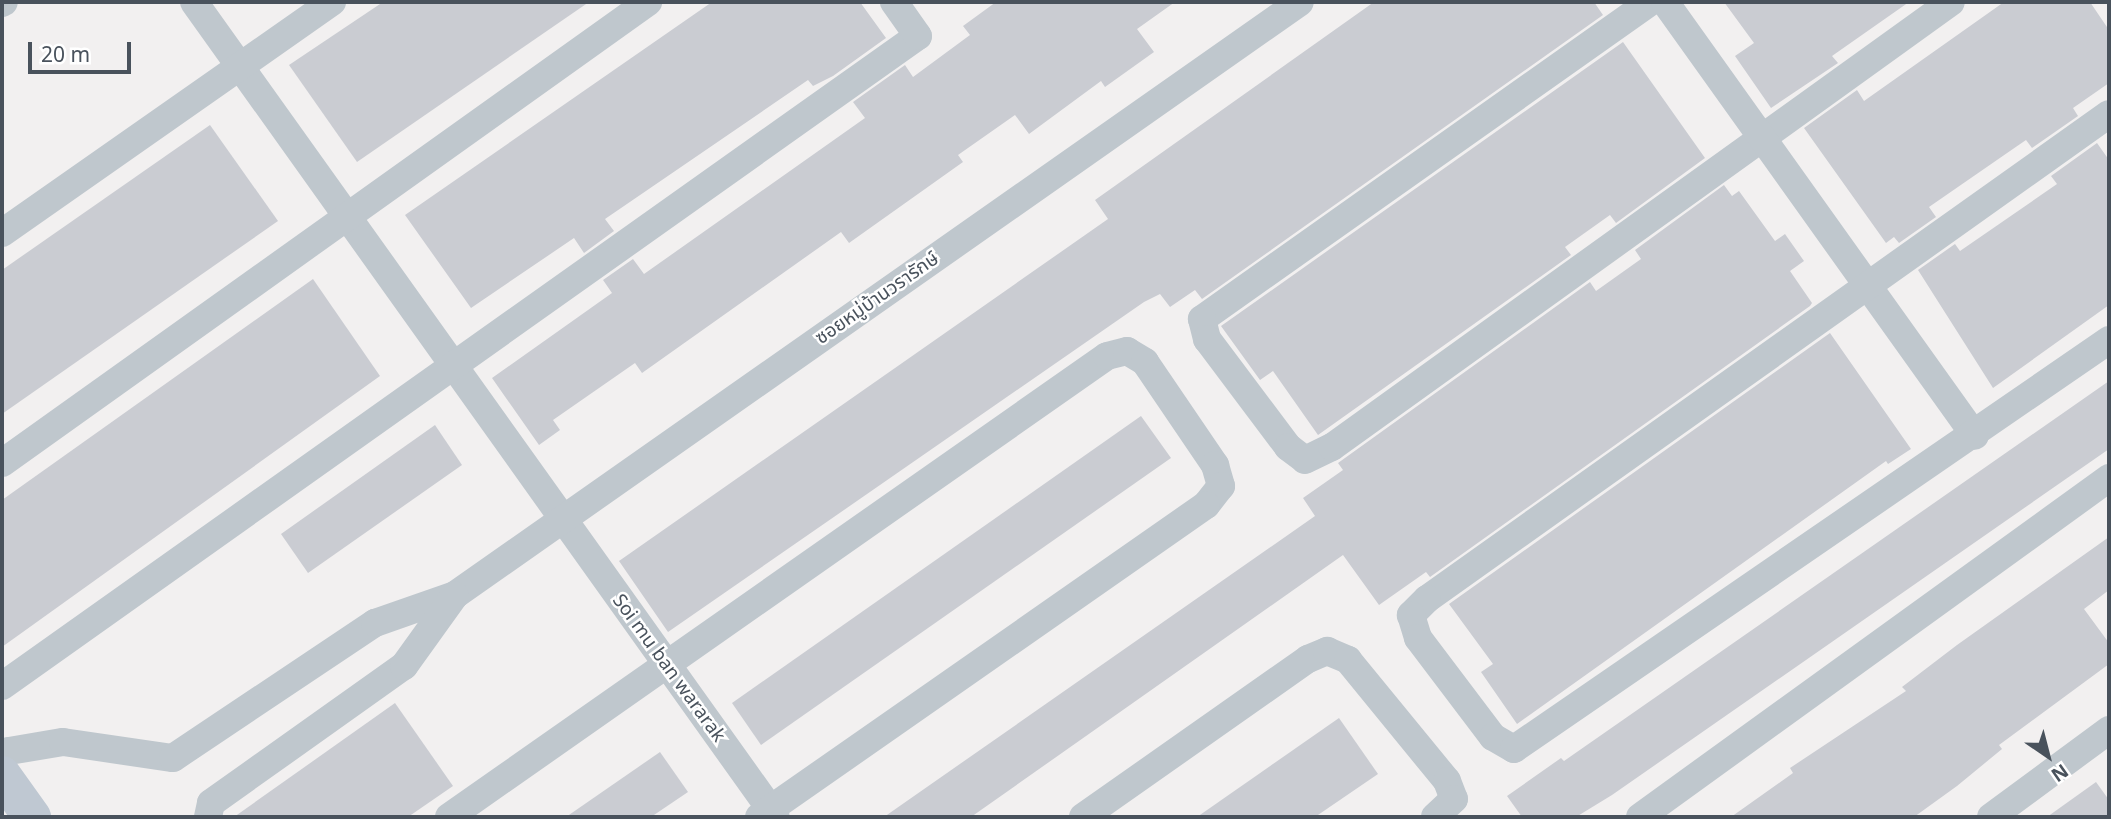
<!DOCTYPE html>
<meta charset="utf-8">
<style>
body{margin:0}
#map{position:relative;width:2111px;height:819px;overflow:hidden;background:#f2f0f0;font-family:"Noto Sans","Noto Sans Thai",sans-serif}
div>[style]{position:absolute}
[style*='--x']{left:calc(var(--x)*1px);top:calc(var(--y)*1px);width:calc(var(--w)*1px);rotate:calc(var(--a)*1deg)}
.building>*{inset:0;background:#caccd2}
.minor>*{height:28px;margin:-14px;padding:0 14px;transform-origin:14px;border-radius:14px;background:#bfc7cd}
.secondary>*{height:38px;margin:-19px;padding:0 19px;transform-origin:19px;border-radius:19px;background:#bfc8d2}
span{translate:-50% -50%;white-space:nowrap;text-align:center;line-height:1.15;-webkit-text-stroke:5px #fff;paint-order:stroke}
.street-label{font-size:19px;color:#49525c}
.frame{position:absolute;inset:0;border:4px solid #49525c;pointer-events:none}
.north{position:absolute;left:2013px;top:721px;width:70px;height:70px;-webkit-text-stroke:5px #fff;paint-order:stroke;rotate:145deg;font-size:19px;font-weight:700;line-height:28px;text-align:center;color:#49525c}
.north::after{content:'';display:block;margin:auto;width:24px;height:32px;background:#49525c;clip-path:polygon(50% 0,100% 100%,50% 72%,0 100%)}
.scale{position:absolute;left:28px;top:42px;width:103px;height:32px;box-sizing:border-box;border:4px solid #49525c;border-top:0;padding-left:9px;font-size:21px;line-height:24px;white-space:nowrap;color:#49525c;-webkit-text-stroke:5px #fff;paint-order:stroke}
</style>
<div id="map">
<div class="building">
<div style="clip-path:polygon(383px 2px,589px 2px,357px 162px,289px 65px)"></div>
<div style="clip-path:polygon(712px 2px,860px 2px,886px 38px,833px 76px,813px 86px,808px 80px,605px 219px,614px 231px,584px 253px,574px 238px,471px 308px,405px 215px)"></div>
<div style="clip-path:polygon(996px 2px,1175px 2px,1137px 29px,1154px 52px,1105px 87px,1101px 81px,1029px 134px,1015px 115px,958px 155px,963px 162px,849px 243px,841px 232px,642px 373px,635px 363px,553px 420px,560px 430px,539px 445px,492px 378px,612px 293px,603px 280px,633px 259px,644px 274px,865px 118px,853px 102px,905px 65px,913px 77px,970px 35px,963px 26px)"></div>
<div style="clip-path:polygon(1374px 2px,1594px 2px,1603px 15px,1202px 299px,1195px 290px,1170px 307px,1160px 294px,1144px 302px,668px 632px,619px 561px,1108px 219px,1095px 200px)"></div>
<div style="clip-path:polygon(1724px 2px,1909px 2px,1832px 56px,1838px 63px,1771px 108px,1735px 56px,1754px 43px)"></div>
<div style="clip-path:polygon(2004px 2px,2090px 2px,2109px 30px,2109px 83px,2073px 108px,2078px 116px,2032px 148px,2026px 140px,2010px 151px,1929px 207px,1936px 217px,1899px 243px,1894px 237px,1886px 243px,1804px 128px,1857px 90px,1864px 101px)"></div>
<div style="clip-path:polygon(1623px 42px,1705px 158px,1616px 223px,1610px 215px,1565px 247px,1571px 255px,1318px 435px,1273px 371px,1260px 380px,1221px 326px)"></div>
<div style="clip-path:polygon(210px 125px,278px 221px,2px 414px,2px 270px)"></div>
<div style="clip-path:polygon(2097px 143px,2109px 160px,2109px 305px,1993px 388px,1918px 270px,1955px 244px,1960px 251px,2057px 184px,2051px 176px)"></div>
<div style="clip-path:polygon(1724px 185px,1732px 196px,1739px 191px,1775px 241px,1785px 234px,1804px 261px,1790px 271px,1812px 303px,1810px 306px,1430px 577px,1426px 572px,1379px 605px,1343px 555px,971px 817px,884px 817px,1315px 516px,1303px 498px,1343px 470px,1338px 463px,1590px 282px,1596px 291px,1641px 259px,1635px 250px)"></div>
<div style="clip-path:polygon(313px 279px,380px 376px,2px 647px,2px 500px)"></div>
<div style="clip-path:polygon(1830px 333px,1911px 449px,1888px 464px,1886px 461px,1517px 724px,1481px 672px,1493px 664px,1449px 604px)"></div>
<div style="clip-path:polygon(2109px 381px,2109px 449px,1612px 795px,1576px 817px,1522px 817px,1507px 796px,1561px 758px,1564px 761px)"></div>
<div style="clip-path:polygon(1141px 416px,1171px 458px,761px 745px,732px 703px)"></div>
<div style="clip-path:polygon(435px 425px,462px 465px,308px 573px,281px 534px)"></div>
<div style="clip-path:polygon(2109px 537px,2109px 590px,2084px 609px,2109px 643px,2109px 664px,1999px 745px,2002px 749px,1957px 786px,1914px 817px,1731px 817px,1793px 773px,1790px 768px,1906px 691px,1902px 687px,1957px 645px)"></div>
<div style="clip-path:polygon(395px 703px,453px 786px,408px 817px,234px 817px)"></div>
<div style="clip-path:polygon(1339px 718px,1378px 774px,1315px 817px,1197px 817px)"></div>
<div style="clip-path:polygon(660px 752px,688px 792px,651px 817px,566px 817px)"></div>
<div style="clip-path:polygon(2096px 782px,2109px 800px,2109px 817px,2047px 817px)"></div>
</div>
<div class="minor">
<div style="--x:194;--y:2;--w:1001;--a:54.47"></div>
<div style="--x:1650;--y:2;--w:549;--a:144.72"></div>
<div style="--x:1202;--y:319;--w:21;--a:76"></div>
<div style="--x:1207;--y:339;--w:135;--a:53.1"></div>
<div style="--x:1288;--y:447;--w:21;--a:37"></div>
<div style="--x:1305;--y:460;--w:30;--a:-26"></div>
<div style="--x:1332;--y:447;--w:762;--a:-35.71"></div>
<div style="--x:1665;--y:2;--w:533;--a:54.46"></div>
<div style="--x:2;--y:3;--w:2;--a:-27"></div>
<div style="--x:2109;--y:114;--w:837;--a:144.58"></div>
<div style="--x:1427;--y:599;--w:23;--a:135"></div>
<div style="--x:1411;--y:615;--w:24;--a:73"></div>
<div style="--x:1418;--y:638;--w:124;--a:52.9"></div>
<div style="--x:1493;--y:737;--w:24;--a:30"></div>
<div style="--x:1514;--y:749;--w:722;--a:-34.5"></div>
<div style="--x:2;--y:233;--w:403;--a:-35"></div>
<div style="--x:2;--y:463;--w:794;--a:-35.51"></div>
<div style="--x:2;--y:686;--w:1123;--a:-35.36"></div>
<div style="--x:918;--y:36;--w:42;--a:-125.2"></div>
<div style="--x:2;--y:758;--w:10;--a:-45"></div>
<div style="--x:9;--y:751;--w:55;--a:-9.5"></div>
<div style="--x:63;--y:742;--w:111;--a:8.3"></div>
<div style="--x:173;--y:758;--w:243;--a:-33.8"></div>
<div style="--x:375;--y:623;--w:85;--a:-19.3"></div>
<div style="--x:455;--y:595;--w:1032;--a:-35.06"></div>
<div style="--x:208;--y:817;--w:14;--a:-78"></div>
<div style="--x:211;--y:803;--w:237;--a:-35.4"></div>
<div style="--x:404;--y:666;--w:87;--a:-54.3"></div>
<div style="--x:449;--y:817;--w:803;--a:-35.02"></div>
<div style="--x:1107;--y:356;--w:21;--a:-14"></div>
<div style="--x:1127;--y:351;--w:21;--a:31"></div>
<div style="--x:1145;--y:362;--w:125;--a:55.8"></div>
<div style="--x:1215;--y:465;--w:22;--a:74"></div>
<div style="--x:1221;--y:486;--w:24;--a:128"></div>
<div style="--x:1206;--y:505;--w:545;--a:145.09"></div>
<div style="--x:1083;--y:817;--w:275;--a:-35.1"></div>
<div style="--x:1308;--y:659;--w:21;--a:-23"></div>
<div style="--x:1327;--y:651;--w:23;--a:23"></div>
<div style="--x:1348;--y:660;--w:156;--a:50.7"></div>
<div style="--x:1447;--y:781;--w:19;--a:69"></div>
<div style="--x:1454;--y:799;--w:26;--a:137"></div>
<div style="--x:1640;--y:817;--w:579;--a:-35.86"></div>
<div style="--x:1991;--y:817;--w:147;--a:-36.4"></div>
</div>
<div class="secondary">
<div style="--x:2;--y:775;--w:52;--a:54.5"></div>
</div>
<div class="street-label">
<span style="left:877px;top:298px;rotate:-35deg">ซอยหมู่บ้านวรารักษ์</span>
<span style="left:669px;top:668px;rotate:54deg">Soi mu ban wararak</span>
</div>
<div class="frame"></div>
<div class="north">N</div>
<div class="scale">20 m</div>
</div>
